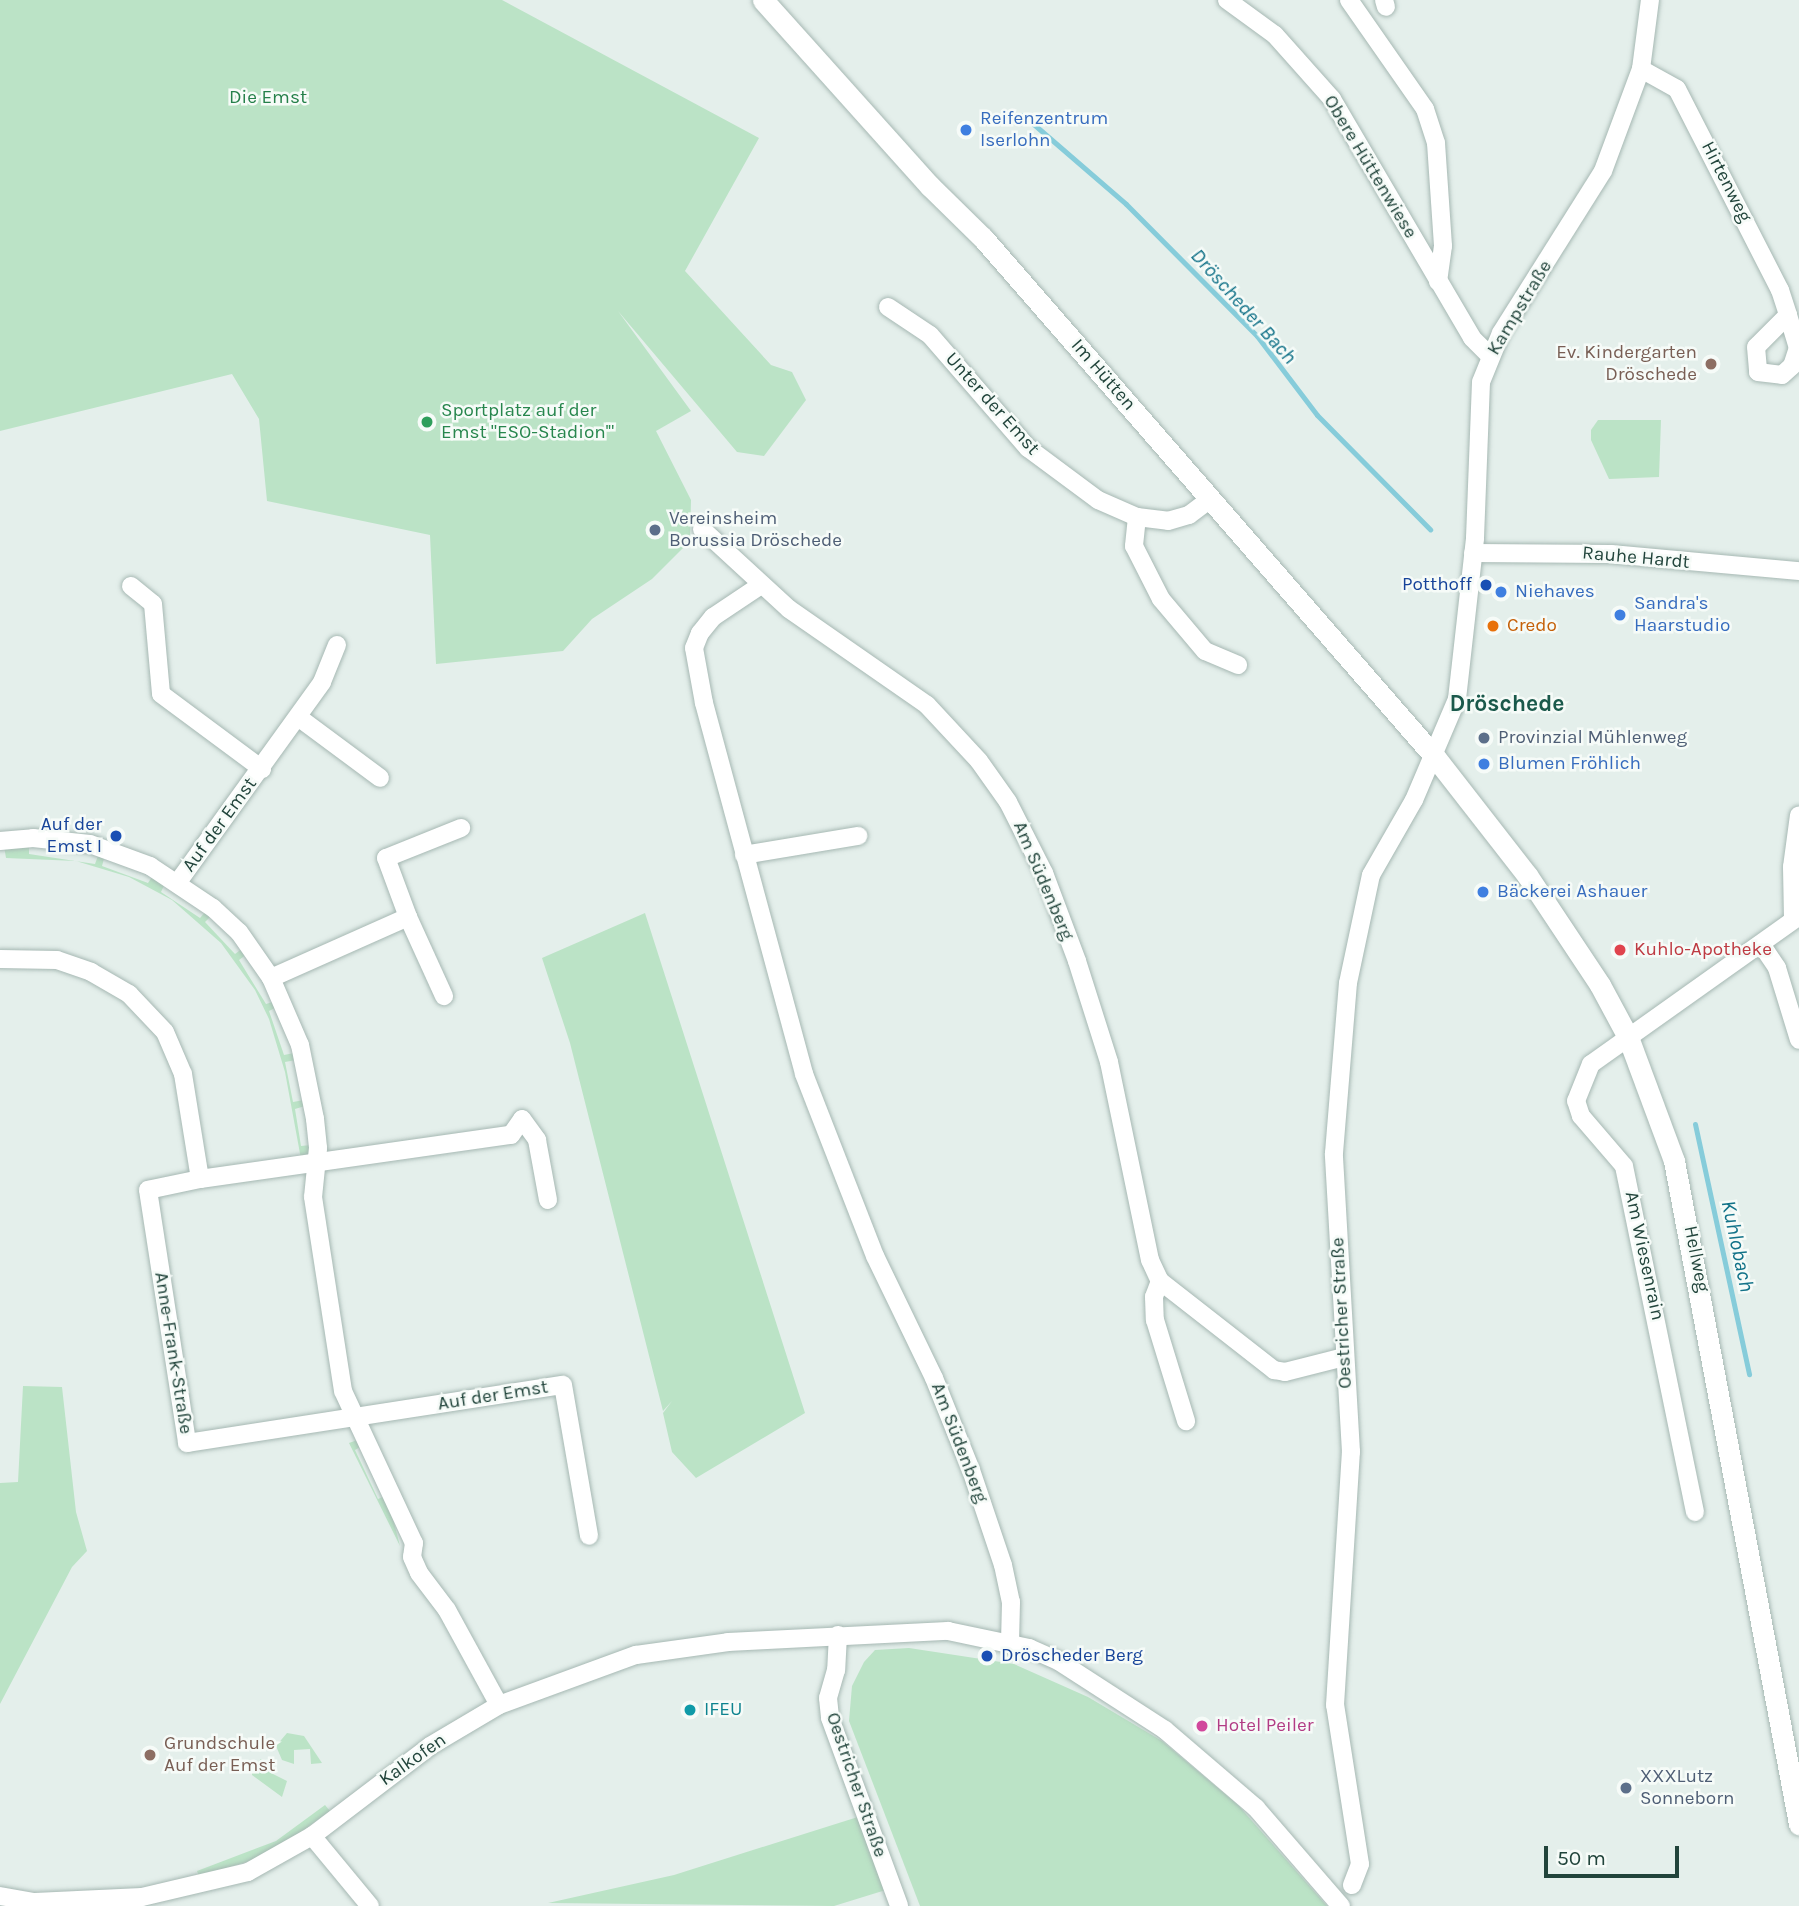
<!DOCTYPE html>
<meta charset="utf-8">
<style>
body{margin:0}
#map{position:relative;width:1799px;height:1906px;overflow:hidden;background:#e4efeb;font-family:Karla,sans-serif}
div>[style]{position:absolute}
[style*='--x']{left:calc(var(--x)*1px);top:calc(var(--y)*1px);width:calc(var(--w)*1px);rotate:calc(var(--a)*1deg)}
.green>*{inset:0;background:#bbe3c6}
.stream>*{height:5px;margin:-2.5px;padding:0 2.5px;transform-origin:2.5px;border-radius:2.5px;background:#86ccda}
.roads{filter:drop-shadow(0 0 2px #a6b8b3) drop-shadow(0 0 2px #a6b8b3)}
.street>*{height:18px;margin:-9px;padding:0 9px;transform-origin:9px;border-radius:9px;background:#fff}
.secondary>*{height:21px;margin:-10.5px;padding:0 10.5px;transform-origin:10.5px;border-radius:10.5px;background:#fff}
.dots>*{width:19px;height:19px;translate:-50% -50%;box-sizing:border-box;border:4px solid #f6fbf8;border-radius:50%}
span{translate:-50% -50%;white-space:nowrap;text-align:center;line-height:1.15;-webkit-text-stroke:5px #f6fbf8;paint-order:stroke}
.park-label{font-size:19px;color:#25804a}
.shop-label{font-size:19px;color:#366cbe}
.left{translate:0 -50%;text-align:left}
.street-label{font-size:19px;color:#21443b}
.education-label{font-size:19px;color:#785e54}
.right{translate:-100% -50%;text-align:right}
.leisure-label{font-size:19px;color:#27864d}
.service-label{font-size:19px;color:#4e5e75}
.transit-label{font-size:19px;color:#164399}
.food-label{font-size:19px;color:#c56008}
.health-label{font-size:19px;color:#be3a42}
.culture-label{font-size:19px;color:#0d838f}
.hotel-label{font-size:19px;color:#b23c85}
.water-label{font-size:21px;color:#127288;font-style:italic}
.quarter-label{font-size:23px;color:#1a594b;font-weight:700}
.scale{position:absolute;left:1544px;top:1846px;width:135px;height:32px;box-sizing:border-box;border:4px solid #21443b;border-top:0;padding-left:9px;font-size:21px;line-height:24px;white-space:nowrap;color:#21443b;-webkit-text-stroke:5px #f6fbf8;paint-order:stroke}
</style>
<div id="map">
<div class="green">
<div style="clip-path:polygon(0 0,502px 0,759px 138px,685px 271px,771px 365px,792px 372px,806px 400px,764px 456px,737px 452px,618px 311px,691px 411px,656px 431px,691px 500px,690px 541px,652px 579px,592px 619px,563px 651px,436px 664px,430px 535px,267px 501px,259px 419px,232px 374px,0 431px)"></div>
<div style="clip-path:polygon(1598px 420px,1661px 420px,1659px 477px,1609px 479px,1591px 440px,1591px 430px)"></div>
<div style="clip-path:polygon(29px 844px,29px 854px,95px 864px,99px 853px,105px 855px,102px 866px,148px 883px,154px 874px,166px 881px,161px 892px,200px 918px,207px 910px,212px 915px,205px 922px,235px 954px,243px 948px,247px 954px,239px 960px,266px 1004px,276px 1001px,279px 1006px,269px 1011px,284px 1055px,294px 1053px,296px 1060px,285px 1062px,293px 1102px,304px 1100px,305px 1106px,295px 1109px,301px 1146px,311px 1145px,308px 1155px,301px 1159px,285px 1072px,269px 1019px,255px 990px,221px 943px,172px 900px,129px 877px,76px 861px,6px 858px,4px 846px)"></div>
<div style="clip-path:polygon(645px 913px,805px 1413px,696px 1478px,672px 1452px,663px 1413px,672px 1401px,663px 1411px,570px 1043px,542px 958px)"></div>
<div style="clip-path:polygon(23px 1386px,62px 1387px,76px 1512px,87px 1551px,72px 1567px,0 1704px,0 1483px,18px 1482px)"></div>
<div style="clip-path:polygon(360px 1439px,364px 1445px,355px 1450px,378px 1499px,387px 1495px,400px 1546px,349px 1443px)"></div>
<div style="clip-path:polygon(909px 1648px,1014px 1664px,1088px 1697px,1162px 1741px,1238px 1805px,1327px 1906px,920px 1906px,849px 1721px,852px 1686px,864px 1662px,875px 1650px)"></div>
<div style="clip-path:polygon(287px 1733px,304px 1736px,322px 1763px,311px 1764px,310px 1749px,294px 1750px,294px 1764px,282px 1760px,276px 1746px)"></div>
<div style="clip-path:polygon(261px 1759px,269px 1772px,287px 1781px,282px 1797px,252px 1775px,252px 1767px)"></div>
<div style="clip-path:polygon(325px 1805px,330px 1811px,284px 1844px,250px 1861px,199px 1876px,197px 1871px,276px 1841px)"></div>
<div style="clip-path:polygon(861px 1816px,889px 1889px,834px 1906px,548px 1903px,674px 1875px)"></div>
</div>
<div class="stream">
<div style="--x:1023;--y:115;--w:136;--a:40.8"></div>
<div style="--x:1126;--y:204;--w:186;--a:45.2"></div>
<div style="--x:1257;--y:336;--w:99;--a:52.8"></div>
<div style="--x:1317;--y:415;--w:161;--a:45.3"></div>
<div style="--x:1695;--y:1124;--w:256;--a:77.8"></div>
</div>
<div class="roads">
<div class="street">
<div style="--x:1227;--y:0;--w:59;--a:36.1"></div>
<div style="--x:1275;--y:35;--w:86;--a:48.3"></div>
<div style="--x:1332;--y:99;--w:277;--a:59.6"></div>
<div style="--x:1472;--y:338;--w:24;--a:45"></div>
<div style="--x:1349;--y:0;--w:133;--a:55.1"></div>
<div style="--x:1425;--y:109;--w:36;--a:72"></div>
<div style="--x:1436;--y:143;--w:103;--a:86.1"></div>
<div style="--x:1443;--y:246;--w:36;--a:98"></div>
<div style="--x:1384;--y:0;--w:7;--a:74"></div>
<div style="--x:1641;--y:69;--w:41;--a:29.1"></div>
<div style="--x:1677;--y:89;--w:226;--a:62.9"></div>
<div style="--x:1780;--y:290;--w:26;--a:72"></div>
<div style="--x:1788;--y:315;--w:45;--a:135"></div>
<div style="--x:1756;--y:347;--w:25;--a:85"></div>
<div style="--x:1758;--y:372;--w:24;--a:7"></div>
<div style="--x:1782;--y:375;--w:13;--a:-42"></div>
<div style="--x:1792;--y:366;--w:19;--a:-72"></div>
<div style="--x:1798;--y:348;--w:34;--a:-107"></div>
<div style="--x:888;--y:307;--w:50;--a:33.7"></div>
<div style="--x:930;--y:335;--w:150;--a:49.1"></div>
<div style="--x:1028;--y:448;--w:87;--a:36.6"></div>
<div style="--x:1098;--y:500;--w:43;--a:23.6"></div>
<div style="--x:1137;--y:517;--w:31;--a:7"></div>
<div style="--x:1168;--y:521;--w:22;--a:-16"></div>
<div style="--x:1189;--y:515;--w:25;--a:-37"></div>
<div style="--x:1137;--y:517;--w:29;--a:96"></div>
<div style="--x:1134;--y:546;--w:59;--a:63"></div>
<div style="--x:1161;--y:599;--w:68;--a:49.8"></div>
<div style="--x:1205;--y:651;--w:36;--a:23"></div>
<div style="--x:702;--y:529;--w:118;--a:42.6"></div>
<div style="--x:789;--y:609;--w:168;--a:34.8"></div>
<div style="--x:927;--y:705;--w:76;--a:47.1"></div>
<div style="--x:979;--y:761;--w:50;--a:54.7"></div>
<div style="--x:1008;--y:802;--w:80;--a:63.1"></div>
<div style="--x:1044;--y:873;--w:94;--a:69.4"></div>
<div style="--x:1077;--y:961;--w:106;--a:72.4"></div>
<div style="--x:1109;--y:1062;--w:202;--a:78.3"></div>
<div style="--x:1150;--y:1260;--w:23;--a:65"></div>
<div style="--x:1160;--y:1281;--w:145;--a:38"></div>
<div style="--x:1274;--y:1370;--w:11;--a:10"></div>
<div style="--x:1285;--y:1372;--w:61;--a:-14.3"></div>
<div style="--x:1473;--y:553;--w:138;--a:0.4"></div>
<div style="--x:1611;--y:554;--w:189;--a:5.2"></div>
<div style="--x:761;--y:585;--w:58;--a:146.3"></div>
<div style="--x:713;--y:617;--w:21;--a:129"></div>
<div style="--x:700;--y:633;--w:16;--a:112"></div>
<div style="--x:694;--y:648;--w:56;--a:79.7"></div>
<div style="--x:704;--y:703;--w:384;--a:74.9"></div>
<div style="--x:804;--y:1074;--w:195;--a:68.7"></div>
<div style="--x:875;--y:1256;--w:136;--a:64.2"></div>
<div style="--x:934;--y:1378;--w:99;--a:68.1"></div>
<div style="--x:971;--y:1470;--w:100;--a:71.4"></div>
<div style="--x:1003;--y:1565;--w:38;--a:78"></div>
<div style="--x:1011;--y:1602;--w:40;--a:91.4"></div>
<div style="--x:131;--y:586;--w:28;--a:39"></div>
<div style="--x:153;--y:604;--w:90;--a:84.9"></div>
<div style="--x:161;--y:694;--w:126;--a:36.6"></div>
<div style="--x:298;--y:717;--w:102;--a:36.6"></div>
<div style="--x:0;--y:841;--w:33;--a:-5"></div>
<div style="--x:33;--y:838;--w:57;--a:6"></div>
<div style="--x:90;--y:844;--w:64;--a:20.1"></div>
<div style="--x:150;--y:866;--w:76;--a:33.7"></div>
<div style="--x:213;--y:908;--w:35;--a:43"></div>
<div style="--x:239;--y:932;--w:56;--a:55.2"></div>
<div style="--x:271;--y:978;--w:73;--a:66.6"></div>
<div style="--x:300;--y:1045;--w:76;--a:78.5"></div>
<div style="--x:315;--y:1119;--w:29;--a:84"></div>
<div style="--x:318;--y:1148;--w:49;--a:95.8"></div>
<div style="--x:313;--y:1197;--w:196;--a:81.2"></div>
<div style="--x:343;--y:1391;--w:168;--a:65"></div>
<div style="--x:414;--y:1543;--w:14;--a:98"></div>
<div style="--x:412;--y:1557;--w:17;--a:66"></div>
<div style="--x:419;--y:1573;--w:46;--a:52.9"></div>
<div style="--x:447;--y:1610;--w:108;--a:61.3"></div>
<div style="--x:744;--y:855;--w:116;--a:-9.5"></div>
<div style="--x:178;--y:882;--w:246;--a:-54.2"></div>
<div style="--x:322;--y:682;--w:40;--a:-68"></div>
<div style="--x:408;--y:917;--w:63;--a:-110.4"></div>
<div style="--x:386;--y:858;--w:81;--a:-21.8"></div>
<div style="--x:1793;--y:919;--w:52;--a:-91.1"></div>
<div style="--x:1792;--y:867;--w:52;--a:-82.3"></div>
<div style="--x:1761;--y:944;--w:29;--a:56"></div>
<div style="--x:1777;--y:968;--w:75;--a:73"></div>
<div style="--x:0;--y:959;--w:57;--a:1"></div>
<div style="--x:57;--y:960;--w:36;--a:19"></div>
<div style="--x:91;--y:972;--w:44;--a:30.1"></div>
<div style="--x:129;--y:994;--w:52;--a:46.5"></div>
<div style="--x:165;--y:1032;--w:46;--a:66.8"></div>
<div style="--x:183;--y:1074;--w:106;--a:80.8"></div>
<div style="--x:200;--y:1179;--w:314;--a:-8.1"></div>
<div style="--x:511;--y:1135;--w:19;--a:-55"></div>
<div style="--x:522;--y:1119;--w:26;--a:54"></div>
<div style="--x:537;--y:1140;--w:61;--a:79.6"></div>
<div style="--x:271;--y:978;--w:150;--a:-24"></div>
<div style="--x:408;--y:917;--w:87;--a:65.5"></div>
<div style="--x:200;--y:1179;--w:53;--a:168.1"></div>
<div style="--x:148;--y:1190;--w:256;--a:81.2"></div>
<div style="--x:187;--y:1443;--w:380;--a:-8.8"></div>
<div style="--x:563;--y:1385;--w:153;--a:80.2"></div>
<div style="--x:1160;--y:1281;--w:17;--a:111"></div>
<div style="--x:1154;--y:1297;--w:23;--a:88"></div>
<div style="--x:1155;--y:1320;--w:106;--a:72.9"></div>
<div style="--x:1695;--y:1512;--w:353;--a:-101.6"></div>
<div style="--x:1624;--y:1166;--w:66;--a:-130.7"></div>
<div style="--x:1581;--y:1116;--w:16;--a:-108"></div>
<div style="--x:1576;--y:1101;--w:40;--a:-68"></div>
<div style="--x:1591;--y:1064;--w:255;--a:-35.4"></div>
<div style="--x:838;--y:1635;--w:35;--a:93"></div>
<div style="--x:836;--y:1670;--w:29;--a:106"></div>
<div style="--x:828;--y:1698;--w:20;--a:84"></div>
<div style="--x:830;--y:1718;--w:200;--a:69.8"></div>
<div style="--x:312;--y:1836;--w:91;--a:50.4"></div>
<div style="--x:1352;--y:1885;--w:22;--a:-69"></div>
<div style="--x:1360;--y:1864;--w:161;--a:-98.9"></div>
<div style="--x:1335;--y:1705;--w:254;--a:-86.4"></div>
<div style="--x:1351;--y:1452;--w:299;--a:-93.3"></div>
<div style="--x:1334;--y:1153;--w:171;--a:-85.3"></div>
<div style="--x:1348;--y:983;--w:110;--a:-78"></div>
<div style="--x:1371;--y:875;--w:86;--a:-60.2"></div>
<div style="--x:1414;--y:800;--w:110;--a:-66.9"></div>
<div style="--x:1457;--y:699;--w:162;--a:-83.6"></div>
<div style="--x:1475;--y:538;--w:156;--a:-87.8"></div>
<div style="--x:1481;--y:382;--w:53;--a:-67.8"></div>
<div style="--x:1501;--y:333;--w:191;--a:-57.8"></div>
<div style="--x:1603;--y:171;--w:109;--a:-69.6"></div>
<div style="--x:1641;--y:69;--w:70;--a:-82.6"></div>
<div style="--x:0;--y:1896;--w:36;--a:10"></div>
<div style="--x:35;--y:1902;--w:107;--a:-2.7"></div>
<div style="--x:142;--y:1897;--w:109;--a:-13.3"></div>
<div style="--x:248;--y:1872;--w:73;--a:-29.4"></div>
<div style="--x:312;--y:1836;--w:148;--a:-37.3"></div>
<div style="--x:430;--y:1746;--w:80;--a:-30.7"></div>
<div style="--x:499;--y:1705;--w:146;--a:-20.1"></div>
<div style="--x:636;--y:1655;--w:93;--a:-8"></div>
<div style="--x:728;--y:1642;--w:220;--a:-2.9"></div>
<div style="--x:948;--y:1631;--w:83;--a:11.9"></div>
<div style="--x:1029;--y:1648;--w:34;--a:24"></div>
<div style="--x:1060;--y:1662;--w:125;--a:32.9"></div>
<div style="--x:1165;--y:1730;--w:120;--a:40.6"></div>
<div style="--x:1256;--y:1808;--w:130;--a:49.1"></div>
</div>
<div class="secondary">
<div style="--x:763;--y:0;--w:250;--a:48.1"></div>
<div style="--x:930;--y:186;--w:74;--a:44.5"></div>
<div style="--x:983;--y:238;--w:688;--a:48.95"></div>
<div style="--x:1435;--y:757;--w:150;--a:52.1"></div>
<div style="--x:1527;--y:875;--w:132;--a:56.4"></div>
<div style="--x:1600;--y:985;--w:59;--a:61.7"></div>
<div style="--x:1628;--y:1037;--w:132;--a:69.6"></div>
<div style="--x:1674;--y:1161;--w:675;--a:79.32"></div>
</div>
</div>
<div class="dots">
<div style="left:966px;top:130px;background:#3f7fe0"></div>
<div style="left:1711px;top:364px;background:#8d6e63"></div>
<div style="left:427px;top:422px;background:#2e9e5b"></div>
<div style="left:655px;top:530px;background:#5c6f8a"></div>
<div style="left:1486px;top:585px;background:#1a4fb4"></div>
<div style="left:1501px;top:592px;background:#3f7fe0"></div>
<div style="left:1620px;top:615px;background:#3f7fe0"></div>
<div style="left:1493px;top:626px;background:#e8710a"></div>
<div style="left:1484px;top:738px;background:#5c6f8a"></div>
<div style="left:1484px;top:764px;background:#3f7fe0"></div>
<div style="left:116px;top:836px;background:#1a4fb4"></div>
<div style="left:1483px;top:892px;background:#3f7fe0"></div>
<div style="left:1620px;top:950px;background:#e0444e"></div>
<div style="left:987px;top:1656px;background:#1a4fb4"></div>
<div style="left:690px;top:1710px;background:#0f9aa8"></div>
<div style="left:1202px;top:1726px;background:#d1479c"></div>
<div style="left:150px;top:1755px;background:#8d6e63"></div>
<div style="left:1626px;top:1788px;background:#5c6f8a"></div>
</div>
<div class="park-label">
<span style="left:268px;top:98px">Die Emst</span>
</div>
<div class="shop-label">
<span class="left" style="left:980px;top:130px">Reifenzentrum<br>Iserlohn</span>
<span class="left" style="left:1515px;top:592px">Niehaves</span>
<span class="left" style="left:1634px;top:615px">Sandra's<br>Haarstudio</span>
<span class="left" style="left:1498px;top:764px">Blumen Fröhlich</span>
<span class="left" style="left:1497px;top:892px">Bäckerei Ashauer</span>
</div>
<div class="street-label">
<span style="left:1370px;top:167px;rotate:59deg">Obere Hüttenwiese</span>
<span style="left:1726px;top:182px;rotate:63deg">Hirtenweg</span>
<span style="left:1520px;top:308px;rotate:-59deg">Kampstraße</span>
<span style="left:1103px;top:375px;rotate:49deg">Im Hütten</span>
<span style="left:992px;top:404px;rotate:48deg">Unter der Emst</span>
<span style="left:1636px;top:558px;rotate:5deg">Rauhe Hardt</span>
<span style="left:220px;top:825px;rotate:-54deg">Auf der Emst</span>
<span style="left:1043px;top:881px;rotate:67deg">Am Südenberg</span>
<span style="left:1644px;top:1256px;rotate:78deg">Am Wiesenrain</span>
<span style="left:1696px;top:1259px;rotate:79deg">Hellweg</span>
<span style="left:1342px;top:1313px;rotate:-93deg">Oestricher Straße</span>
<span style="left:173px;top:1353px;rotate:81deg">Anne-Frank-Straße</span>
<span style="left:493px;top:1396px;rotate:-9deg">Auf der Emst</span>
<span style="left:959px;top:1443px;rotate:69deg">Am Südenberg</span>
<span style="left:413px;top:1760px;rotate:-35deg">Kalkofen</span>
<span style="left:856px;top:1785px;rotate:71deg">Oestricher Straße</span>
</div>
<div class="education-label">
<span class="right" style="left:1697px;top:364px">Ev. Kindergarten<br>Dröschede</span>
<span class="left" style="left:164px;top:1755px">Grundschule<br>Auf der Emst</span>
</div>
<div class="leisure-label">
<span class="left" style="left:441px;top:422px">Sportplatz auf der<br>Emst "ESO-Stadion'"</span>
</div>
<div class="service-label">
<span class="left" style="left:669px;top:530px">Vereinsheim<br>Borussia Dröschede</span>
<span class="left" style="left:1498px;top:738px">Provinzial Mühlenweg</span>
<span class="left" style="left:1640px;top:1788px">XXXLutz<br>Sonneborn</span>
</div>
<div class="transit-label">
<span class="right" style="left:1472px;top:585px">Potthoff</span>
<span class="right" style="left:102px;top:836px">Auf der<br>Emst I</span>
<span class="left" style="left:1001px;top:1656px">Dröscheder Berg</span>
</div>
<div class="food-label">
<span class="left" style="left:1507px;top:626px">Credo</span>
</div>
<div class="health-label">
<span class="left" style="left:1634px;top:950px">Kuhlo-Apotheke</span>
</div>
<div class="culture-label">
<span class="left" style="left:704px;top:1710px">IFEU</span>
</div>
<div class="hotel-label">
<span class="left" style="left:1216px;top:1726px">Hotel Peiler</span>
</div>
<div class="water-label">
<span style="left:1244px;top:306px;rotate:48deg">Dröscheder Bach</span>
<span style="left:1738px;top:1246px;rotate:78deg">Kuhlobach</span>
</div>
<div class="quarter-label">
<span style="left:1507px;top:704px">Dröschede</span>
</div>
<div class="scale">50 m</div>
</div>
